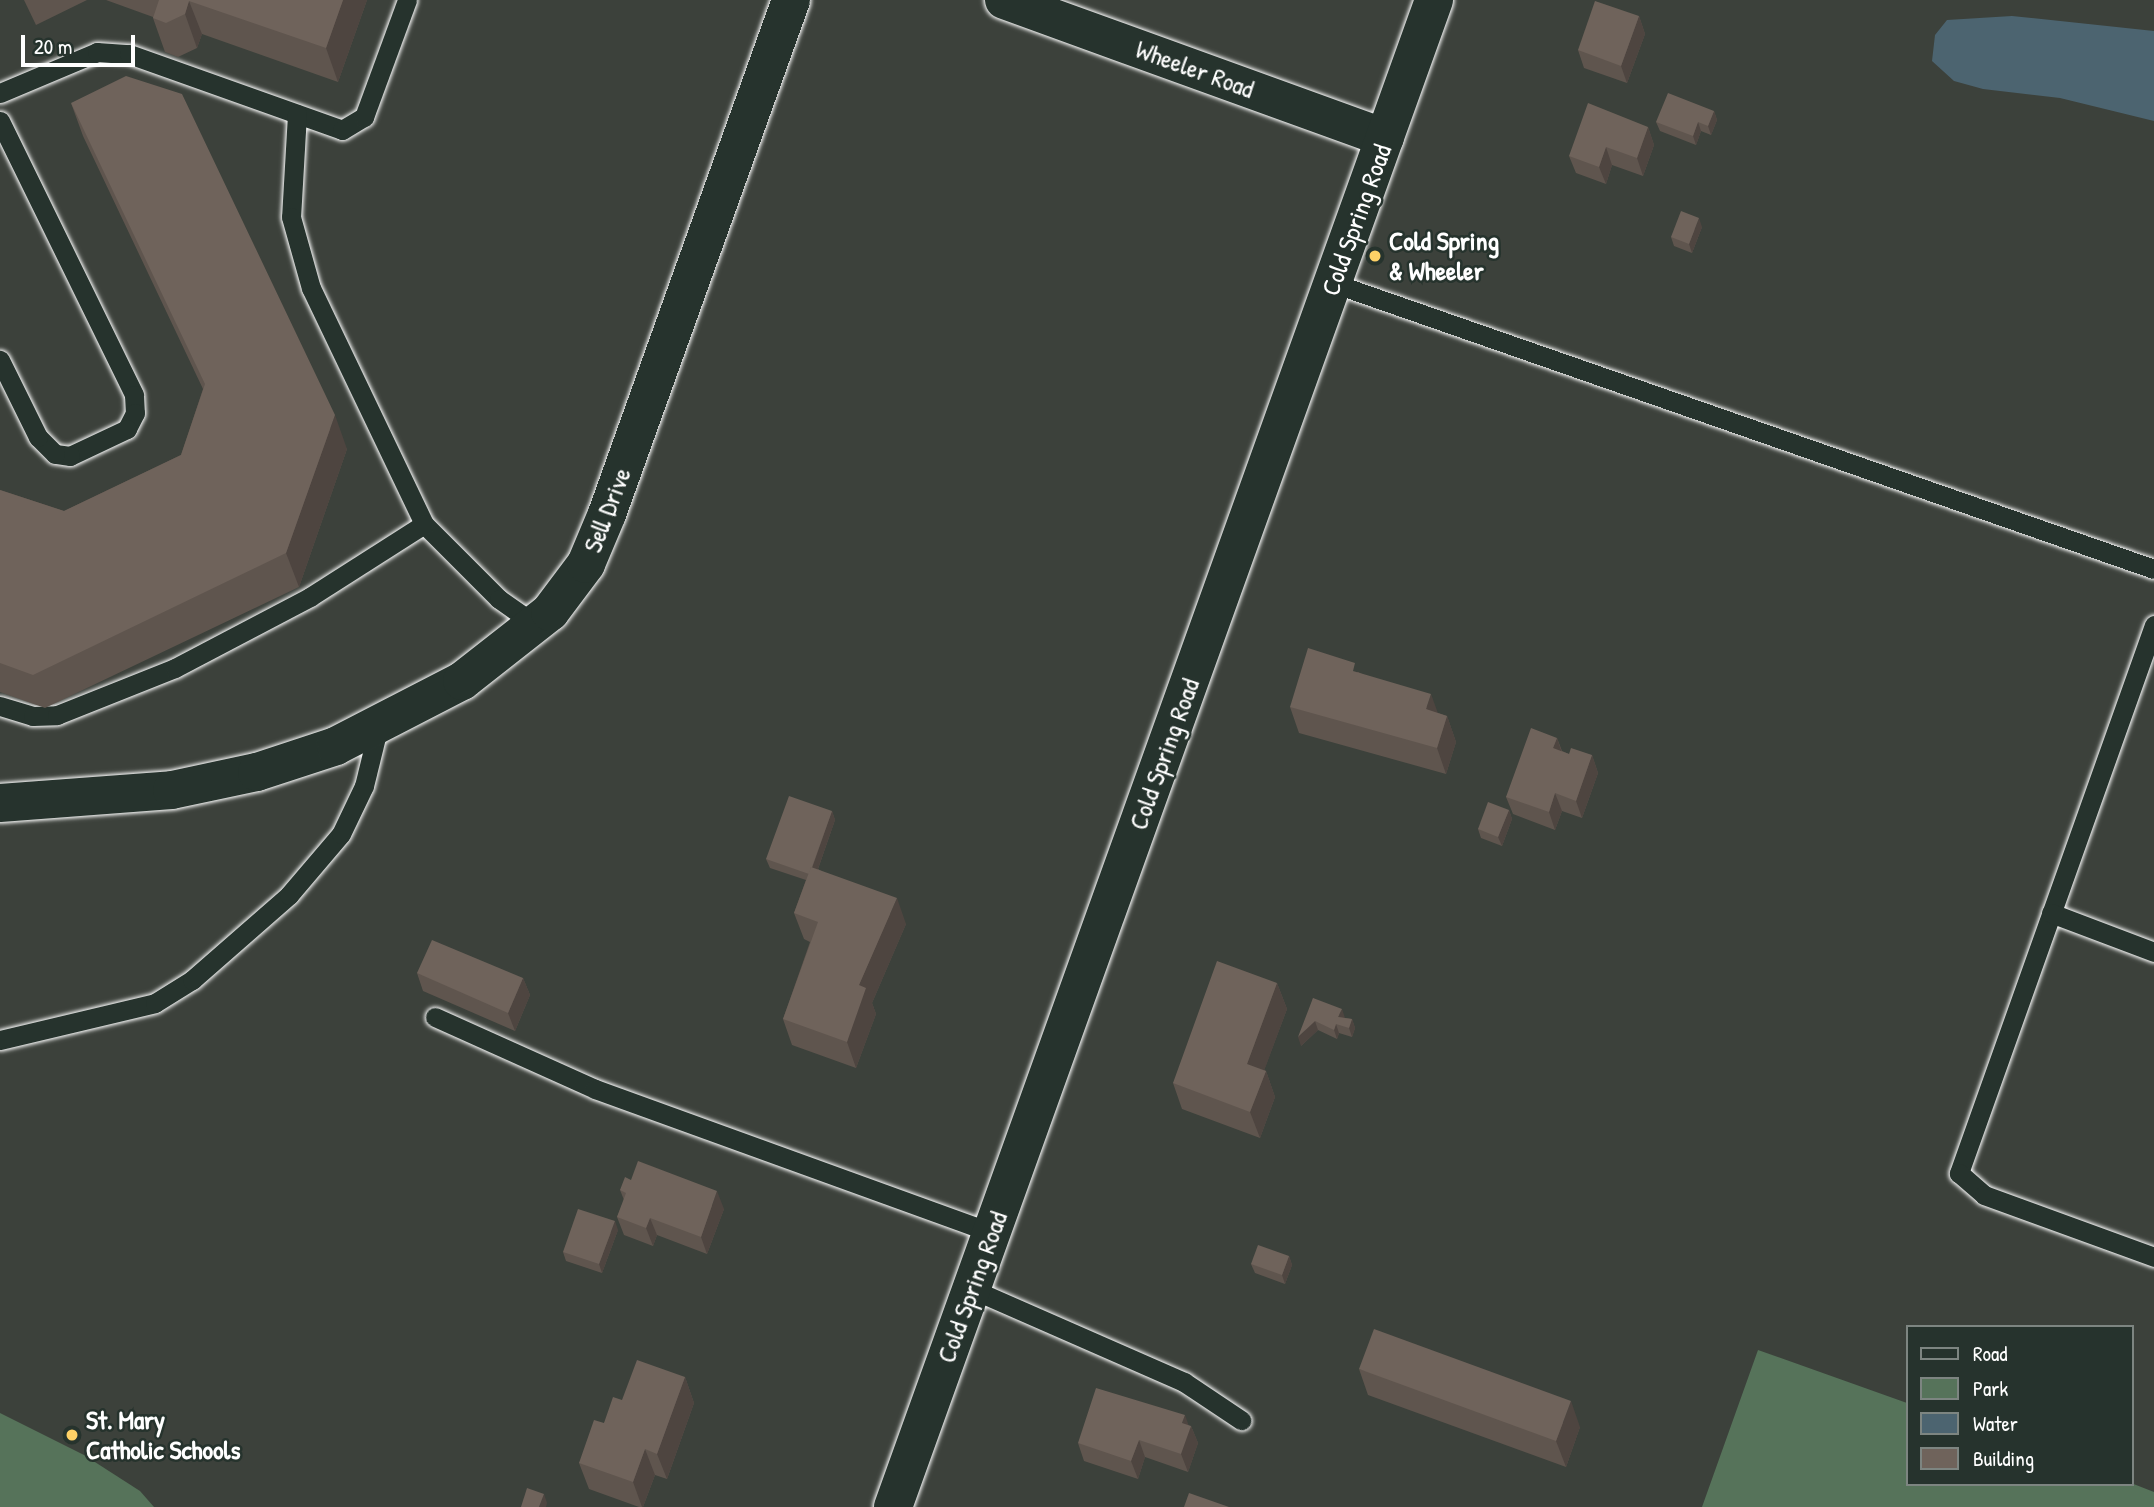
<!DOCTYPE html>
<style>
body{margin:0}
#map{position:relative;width:2154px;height:1507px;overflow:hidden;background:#3c413b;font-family:"Patrick Hand",sans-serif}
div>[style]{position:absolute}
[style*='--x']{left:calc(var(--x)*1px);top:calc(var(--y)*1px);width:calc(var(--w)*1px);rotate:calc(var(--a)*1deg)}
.green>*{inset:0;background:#56735a}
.water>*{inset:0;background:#4c6470}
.roads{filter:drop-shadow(0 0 2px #fff) drop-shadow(0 0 2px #fff)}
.service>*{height:19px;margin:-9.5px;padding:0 9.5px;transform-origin:9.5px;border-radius:9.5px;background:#26332d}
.minor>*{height:38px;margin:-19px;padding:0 19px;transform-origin:19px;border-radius:19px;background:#26332d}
.tertiary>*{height:38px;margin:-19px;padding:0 19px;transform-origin:19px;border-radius:19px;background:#26332d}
.wall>*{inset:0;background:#5f554e}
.shaded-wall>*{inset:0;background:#4e4540}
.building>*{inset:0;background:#6f635b}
.dots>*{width:19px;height:19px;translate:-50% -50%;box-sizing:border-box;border:4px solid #26332d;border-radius:50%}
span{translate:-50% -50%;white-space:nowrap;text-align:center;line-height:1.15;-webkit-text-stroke:5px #26332d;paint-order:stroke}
.street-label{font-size:26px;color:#fff}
.poi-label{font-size:26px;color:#fff;font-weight:700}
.left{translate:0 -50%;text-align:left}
.legend{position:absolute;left:1906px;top:1325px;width:228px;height:161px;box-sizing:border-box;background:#26332d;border:2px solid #7d8581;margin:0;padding:9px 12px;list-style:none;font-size:21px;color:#fff}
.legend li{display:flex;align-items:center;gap:14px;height:35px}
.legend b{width:35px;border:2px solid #7d8581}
.scale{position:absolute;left:21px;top:35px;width:114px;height:32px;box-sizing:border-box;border:4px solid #fff;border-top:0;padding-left:9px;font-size:21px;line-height:24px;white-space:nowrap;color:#fff;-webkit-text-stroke:5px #26332d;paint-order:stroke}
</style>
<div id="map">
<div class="green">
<div style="clip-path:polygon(1758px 1350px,1907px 1403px,1907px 1484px,2131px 1483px,2154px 1492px,2154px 1507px,1702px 1507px)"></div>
<div style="clip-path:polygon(0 1413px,84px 1455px,140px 1491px,154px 1507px,0 1507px)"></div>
</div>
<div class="water">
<div style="clip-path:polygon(2012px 16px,2154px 31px,2154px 121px,2060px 98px,1983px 89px,1954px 81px,1932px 61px,1935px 35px,1947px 20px)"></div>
</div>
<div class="roads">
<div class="service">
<div style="--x:0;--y:93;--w:105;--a:-22.9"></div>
<div style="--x:97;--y:52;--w:32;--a:4"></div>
<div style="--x:129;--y:54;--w:226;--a:19.6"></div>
<div style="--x:342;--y:130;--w:26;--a:-31"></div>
<div style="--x:364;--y:117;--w:125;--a:-69.8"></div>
<div style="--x:297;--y:114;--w:103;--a:93.3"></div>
<div style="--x:291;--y:217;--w:74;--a:74.3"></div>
<div style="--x:311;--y:288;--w:262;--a:64.4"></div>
<div style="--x:424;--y:524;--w:106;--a:45"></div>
<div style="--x:499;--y:599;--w:45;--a:35.1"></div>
<div style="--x:0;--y:121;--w:305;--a:63.9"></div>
<div style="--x:134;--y:395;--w:18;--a:87"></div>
<div style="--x:135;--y:413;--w:18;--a:117"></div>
<div style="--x:127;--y:429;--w:63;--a:154.7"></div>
<div style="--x:70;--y:456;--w:15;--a:-172"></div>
<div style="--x:55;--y:454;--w:24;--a:-135"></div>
<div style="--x:38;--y:437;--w:86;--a:-116.3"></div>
<div style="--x:1333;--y:283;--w:869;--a:19.21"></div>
<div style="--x:2154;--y:625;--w:582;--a:109.59"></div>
<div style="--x:1959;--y:1173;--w:33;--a:41"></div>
<div style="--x:1984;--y:1195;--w:181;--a:20"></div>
<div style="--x:0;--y:706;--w:34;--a:17"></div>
<div style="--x:33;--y:716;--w:24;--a:-2"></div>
<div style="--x:57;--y:715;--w:127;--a:-21.7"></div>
<div style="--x:175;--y:668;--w:153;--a:-27.7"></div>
<div style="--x:310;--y:597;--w:135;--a:-32.6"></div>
<div style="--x:2051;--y:913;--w:110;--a:20.7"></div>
<div style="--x:435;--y:1017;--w:175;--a:24.2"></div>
<div style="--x:595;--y:1089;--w:422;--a:19.9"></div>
<div style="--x:0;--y:1040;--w:159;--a:-13.4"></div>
<div style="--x:155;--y:1003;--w:44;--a:-31.9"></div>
<div style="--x:192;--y:980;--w:129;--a:-41.2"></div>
<div style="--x:289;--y:895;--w:80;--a:-49.6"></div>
<div style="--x:341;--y:834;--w:53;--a:-64.4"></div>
<div style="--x:364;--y:786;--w:63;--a:-76.2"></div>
<div style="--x:972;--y:1289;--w:232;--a:23.7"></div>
<div style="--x:1184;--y:1382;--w:69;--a:33.7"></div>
</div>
<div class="minor">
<div style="--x:1004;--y:0;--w:405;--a:19.9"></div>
<div style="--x:0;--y:803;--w:172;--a:-4.3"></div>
<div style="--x:172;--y:790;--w:87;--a:-12"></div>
<div style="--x:257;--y:772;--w:83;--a:-18.2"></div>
<div style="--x:336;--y:746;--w:142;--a:-27.3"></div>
<div style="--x:462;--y:681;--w:112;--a:-38.1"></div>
<div style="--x:550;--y:612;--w:60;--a:-53.1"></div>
<div style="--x:586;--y:564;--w:54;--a:-67.2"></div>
<div style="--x:607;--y:514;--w:546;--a:-70.3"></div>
</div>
<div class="tertiary">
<div style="--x:893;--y:1507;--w:1601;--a:-70.25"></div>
</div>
</div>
<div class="wall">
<div style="clip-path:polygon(24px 0,87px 0,36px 25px)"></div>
<div style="clip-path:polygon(106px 0,367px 0,338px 82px,202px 34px,197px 48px,178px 57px,165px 52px,153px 18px,153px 17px)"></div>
<div style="clip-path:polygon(1639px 16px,1645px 34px,1627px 83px,1584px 68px,1578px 50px)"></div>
<div style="clip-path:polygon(71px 103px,347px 449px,299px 587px,45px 708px,0 692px,0 490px,64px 511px,181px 455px,203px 389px,83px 136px)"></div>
<div style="clip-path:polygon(1714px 111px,1717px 120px,1711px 135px,1701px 131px,1696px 145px,1660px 131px,1656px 122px)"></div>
<div style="clip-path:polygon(1648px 127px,1654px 145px,1643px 176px,1612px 165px,1606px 184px,1576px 173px,1569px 156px)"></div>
<div style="clip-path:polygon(1702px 227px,1692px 253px,1674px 246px,1671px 237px)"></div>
<div style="clip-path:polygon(1358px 672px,1438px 713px,1447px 716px,1456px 742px,1446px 774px,1299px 733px,1290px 707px)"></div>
<div style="clip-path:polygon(1557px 738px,1562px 751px,1569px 754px,1592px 755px,1598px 773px,1582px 818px,1562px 811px,1555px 830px,1513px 814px,1506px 797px)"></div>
<div style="clip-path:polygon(1509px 810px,1512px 819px,1502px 846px,1481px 838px,1478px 829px)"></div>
<div style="clip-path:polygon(832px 811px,835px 820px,818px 869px,906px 924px,872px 1003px,876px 1014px,856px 1068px,792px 1045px,783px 1019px,810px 942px,804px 939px,794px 913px,806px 880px,770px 868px,766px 859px)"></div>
<div style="clip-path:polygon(417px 973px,523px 978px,530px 995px,515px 1031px,423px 991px)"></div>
<div style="clip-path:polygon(1277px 983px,1287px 1009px,1264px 1070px,1266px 1071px,1275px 1097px,1260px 1138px,1182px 1109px,1173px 1083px)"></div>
<div style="clip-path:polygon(1313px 998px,1345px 1018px,1352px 1019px,1355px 1028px,1352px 1037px,1339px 1033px,1337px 1039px,1318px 1030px,1301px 1046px)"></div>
<div style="clip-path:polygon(631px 1180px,724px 1209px,707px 1254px,657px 1235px,653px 1246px,624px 1235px,617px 1217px,624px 1200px,620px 1190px)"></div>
<div style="clip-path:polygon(618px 1230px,602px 1273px,566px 1261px,563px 1252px)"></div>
<div style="clip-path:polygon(1289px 1256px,1292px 1265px,1285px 1284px,1255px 1273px,1251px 1264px)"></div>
<div style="clip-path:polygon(1359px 1369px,1580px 1427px,1566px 1467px,1368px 1395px)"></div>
<div style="clip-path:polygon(685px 1377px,694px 1403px,667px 1479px,655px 1475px,643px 1507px,639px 1507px,589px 1489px,579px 1463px,604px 1423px,622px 1400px)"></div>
<div style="clip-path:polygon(1191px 1426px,1198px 1443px,1188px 1472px,1145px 1457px,1138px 1479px,1084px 1461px,1078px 1443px)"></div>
</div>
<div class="shaded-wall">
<div style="clip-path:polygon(343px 0,367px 0,338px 82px,326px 48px)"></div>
<div style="clip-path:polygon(189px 1px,202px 34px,197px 48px,185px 14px)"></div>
<div style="clip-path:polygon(1639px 16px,1645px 34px,1627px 83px,1621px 66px)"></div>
<div style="clip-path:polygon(1714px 111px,1717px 120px,1711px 135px,1708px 126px)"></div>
<div style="clip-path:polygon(1698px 122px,1701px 131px,1696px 145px,1693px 136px)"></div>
<div style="clip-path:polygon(1648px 127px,1654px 145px,1643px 176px,1637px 158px)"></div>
<div style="clip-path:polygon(1606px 147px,1612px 165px,1606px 184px,1599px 167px)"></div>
<div style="clip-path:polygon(1699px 218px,1702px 227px,1692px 253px,1689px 244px)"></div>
<div style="clip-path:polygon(335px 415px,347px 449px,299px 587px,286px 553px)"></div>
<div style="clip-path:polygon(1431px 694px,1440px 719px,1426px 709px)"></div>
<div style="clip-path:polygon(1447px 716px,1456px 742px,1446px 774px,1437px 748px)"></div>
<div style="clip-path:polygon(1557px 738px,1563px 756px,1553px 748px)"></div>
<div style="clip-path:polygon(1592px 755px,1598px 773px,1582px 818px,1576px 801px)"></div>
<div style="clip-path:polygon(1555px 793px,1562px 811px,1555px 830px,1549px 812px)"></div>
<div style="clip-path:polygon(1509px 810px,1512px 819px,1502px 846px,1498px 837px)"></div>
<div style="clip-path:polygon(832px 811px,835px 820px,813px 883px,810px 874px)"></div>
<div style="clip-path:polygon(897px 898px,906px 924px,872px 1003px,876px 1014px,856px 1068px,847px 1042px,859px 985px)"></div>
<div style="clip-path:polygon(523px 978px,530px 995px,515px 1031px,508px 1013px)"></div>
<div style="clip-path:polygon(1277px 983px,1287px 1009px,1257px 1090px,1247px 1064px)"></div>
<div style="clip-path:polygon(1342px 1009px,1345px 1018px,1338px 1017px)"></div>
<div style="clip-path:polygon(1352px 1019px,1355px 1028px,1352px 1037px,1349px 1028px)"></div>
<div style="clip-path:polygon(1315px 1021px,1318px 1030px,1301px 1046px,1298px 1037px)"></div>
<div style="clip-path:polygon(1336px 1024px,1339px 1033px,1337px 1039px,1334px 1030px)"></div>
<div style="clip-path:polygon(1266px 1071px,1275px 1097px,1260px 1138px,1250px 1112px)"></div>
<div style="clip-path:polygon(717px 1191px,724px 1209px,707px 1254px,701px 1237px)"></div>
<div style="clip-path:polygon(650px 1218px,657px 1235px,653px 1246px,646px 1228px)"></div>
<div style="clip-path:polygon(615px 1221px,618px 1230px,602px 1273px,599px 1264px)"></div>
<div style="clip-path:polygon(1289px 1256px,1292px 1265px,1285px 1284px,1282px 1275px)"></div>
<div style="clip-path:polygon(685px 1377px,694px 1403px,667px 1479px,657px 1454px)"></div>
<div style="clip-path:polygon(1571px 1401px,1580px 1427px,1566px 1467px,1556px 1441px)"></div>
<div style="clip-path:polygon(1185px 1415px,1190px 1429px,1191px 1426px,1198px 1443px,1188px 1472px,1181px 1454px,1182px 1423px)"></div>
<div style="clip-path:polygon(1139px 1440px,1145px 1457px,1138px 1479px,1131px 1461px)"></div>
<div style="clip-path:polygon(645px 1449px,655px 1475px,643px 1507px,642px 1507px,633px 1482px)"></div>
<div style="clip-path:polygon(544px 1494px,547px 1503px,546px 1507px,539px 1507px)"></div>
</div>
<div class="building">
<div style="clip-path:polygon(159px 0,343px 0,326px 48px,189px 1px,185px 14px,166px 23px,153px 18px)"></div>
<div style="clip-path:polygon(1595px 1px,1639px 16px,1621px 66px,1578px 50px)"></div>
<div style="clip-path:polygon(126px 76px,182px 94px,335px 415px,286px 553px,33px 675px,0 663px,0 490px,64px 511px,181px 455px,205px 384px,71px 103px)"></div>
<div style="clip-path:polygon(1668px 93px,1714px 111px,1708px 126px,1698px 122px,1693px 136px,1656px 122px)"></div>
<div style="clip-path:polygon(1588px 103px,1648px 127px,1637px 158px,1606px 147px,1599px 167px,1569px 156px)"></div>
<div style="clip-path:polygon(1681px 211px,1699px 218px,1689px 244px,1671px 237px)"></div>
<div style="clip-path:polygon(1308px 648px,1355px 663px,1353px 671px,1431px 694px,1426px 709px,1447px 716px,1437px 748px,1290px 707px)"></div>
<div style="clip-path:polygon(1531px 728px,1557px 738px,1553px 748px,1569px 754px,1571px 748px,1592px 755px,1576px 801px,1555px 793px,1549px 812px,1506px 797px)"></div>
<div style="clip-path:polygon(789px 796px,832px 811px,812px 867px,811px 867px,809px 874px,766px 859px)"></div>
<div style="clip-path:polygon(1488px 802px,1509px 810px,1498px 837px,1478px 829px)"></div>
<div style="clip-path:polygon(811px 867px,897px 898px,859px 985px,866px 988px,847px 1042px,783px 1019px,818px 922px,794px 913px)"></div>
<div style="clip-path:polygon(432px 940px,523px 978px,508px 1013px,417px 973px)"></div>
<div style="clip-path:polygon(1217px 961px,1277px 983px,1247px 1064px,1266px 1071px,1250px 1112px,1173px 1083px)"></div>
<div style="clip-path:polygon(1313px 998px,1342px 1009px,1338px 1017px,1352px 1019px,1349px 1028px,1336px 1024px,1334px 1030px,1315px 1021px,1298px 1037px)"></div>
<div style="clip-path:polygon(638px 1161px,717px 1191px,701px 1237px,650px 1218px,646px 1228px,617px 1217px,626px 1193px,620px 1190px,625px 1177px,631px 1180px)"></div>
<div style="clip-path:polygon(578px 1209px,615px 1221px,599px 1264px,563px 1252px)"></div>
<div style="clip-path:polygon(1258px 1245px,1289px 1256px,1282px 1275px,1251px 1264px)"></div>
<div style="clip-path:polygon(1374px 1329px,1571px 1401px,1556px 1441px,1359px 1369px)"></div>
<div style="clip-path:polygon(637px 1360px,685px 1377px,657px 1454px,645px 1449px,633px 1482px,579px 1463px,594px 1420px,604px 1423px,613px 1397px,622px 1400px)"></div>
<div style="clip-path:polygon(1096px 1388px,1185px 1415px,1182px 1423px,1191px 1426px,1181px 1454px,1139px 1440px,1131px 1461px,1078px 1443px)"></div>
<div style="clip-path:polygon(527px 1488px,544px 1494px,539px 1507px,521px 1507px)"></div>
<div style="clip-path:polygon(1189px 1493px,1229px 1507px,1184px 1507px)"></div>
</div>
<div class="dots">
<div style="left:1375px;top:256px;background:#ffd166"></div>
<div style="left:72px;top:1435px;background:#ffd166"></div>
</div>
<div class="street-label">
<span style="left:1195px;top:69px;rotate:20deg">Wheeler Road</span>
<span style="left:1356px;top:220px;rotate:-70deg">Cold Spring Road</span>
<span style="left:607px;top:510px;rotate:-69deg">Sell Drive</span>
<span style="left:1164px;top:754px;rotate:-70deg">Cold Spring Road</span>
<span style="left:972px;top:1287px;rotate:-70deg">Cold Spring Road</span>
</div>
<div class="poi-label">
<span class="left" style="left:1389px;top:256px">Cold Spring<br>&amp; Wheeler</span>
<span class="left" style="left:86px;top:1435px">St. Mary<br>Catholic Schools</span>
</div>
<ul class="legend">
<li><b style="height:9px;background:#26332d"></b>Road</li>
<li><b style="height:19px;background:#56735a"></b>Park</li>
<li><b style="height:19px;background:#4c6470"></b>Water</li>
<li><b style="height:19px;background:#6f635b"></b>Building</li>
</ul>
<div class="scale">20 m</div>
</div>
